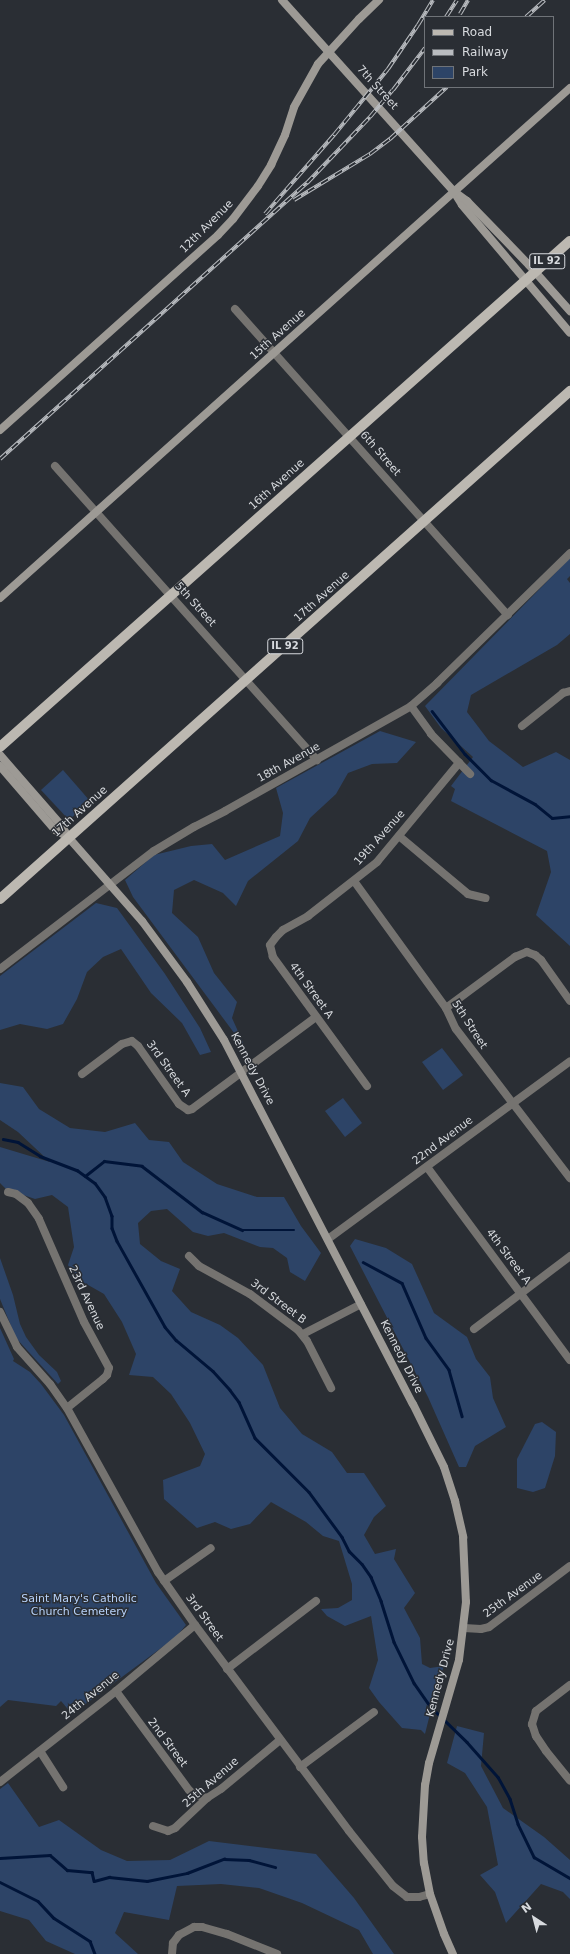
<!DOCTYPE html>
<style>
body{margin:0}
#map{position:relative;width:570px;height:1954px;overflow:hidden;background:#2a2e34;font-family:"DejaVu Sans",sans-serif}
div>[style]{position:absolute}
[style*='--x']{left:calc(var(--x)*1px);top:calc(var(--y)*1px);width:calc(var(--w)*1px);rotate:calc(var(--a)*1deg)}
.green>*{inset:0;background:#2d4467}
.stream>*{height:2.5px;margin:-1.25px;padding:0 1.25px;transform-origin:1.25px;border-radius:1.25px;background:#001438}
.street>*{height:8px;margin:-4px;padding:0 4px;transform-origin:4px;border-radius:4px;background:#757370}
.secondary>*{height:8px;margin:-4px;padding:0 4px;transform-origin:4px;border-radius:4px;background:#9d9a95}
.primary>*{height:10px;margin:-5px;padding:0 5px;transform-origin:5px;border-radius:5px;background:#bcb8b1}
.rail>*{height:4px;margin-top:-2px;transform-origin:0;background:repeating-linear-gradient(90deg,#2a2e34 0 8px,#b9bcc0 0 16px);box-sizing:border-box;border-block:1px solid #b9bcc0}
span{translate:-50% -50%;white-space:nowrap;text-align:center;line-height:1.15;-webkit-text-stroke:3px #2a2e34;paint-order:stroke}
.shield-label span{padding:1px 3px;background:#2a2e34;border:1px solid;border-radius:3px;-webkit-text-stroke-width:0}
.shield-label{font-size:10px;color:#d7dade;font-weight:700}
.street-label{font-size:11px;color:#d7dade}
.park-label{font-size:11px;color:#b6d1f9}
.legend{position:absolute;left:424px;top:16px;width:130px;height:72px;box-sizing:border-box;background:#2a2e34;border:1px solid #6f7378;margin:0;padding:5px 7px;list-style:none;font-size:12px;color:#d7dade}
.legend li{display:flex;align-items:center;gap:8px;height:20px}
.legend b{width:20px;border:1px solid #6f7378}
.north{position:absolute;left:514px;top:1898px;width:40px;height:40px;-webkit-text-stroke:3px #2a2e34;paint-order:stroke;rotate:324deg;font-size:11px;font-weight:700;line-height:16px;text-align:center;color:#d7dade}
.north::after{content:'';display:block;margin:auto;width:14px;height:18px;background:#d7dade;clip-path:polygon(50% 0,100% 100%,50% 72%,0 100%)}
</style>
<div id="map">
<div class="green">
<div style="clip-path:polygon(570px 558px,570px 576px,567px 579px,570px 583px,570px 634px,557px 645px,471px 695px,467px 712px,489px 741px,523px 767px,556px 752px,570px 760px,570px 946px,536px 915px,551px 872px,547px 851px,451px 801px,455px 789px,451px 786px,473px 757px,441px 728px,425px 706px)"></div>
<div style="clip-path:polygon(380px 731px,416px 742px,397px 763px,372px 764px,348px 773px,336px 794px,310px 818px,298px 841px,248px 881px,236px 906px,223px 893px,194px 880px,174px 890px,172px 913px,198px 937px,214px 973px,237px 1002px,232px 1018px,246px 1049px,133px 897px,125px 880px,154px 855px,191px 846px,212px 844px,225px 860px,280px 836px,283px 813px,276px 788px)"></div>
<div style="clip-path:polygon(63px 770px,90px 801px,69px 820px,41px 790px)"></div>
<div style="clip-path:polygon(96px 903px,117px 908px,165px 974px,200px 1028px,211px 1052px,200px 1055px,182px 1023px,151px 993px,121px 949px,103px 957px,87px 972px,77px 999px,63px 1024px,47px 1029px,20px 1024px,0 1030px,0 976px)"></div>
<div style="clip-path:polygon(442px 1048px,463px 1075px,443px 1090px,422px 1062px)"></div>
<div style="clip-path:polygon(0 1083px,23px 1087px,39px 1109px,70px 1128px,105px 1132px,135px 1123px,149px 1140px,169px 1142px,183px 1162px,217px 1184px,257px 1197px,284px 1197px,301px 1226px,321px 1253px,305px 1281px,290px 1272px,287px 1258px,273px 1248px,260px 1247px,224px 1233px,208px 1236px,193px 1232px,167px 1209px,151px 1211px,138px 1223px,140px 1244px,161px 1261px,180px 1269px,172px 1291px,191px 1312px,220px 1325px,238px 1338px,263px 1365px,280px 1408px,302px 1434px,332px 1452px,347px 1473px,364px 1473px,386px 1506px,374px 1517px,364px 1535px,375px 1554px,396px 1549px,394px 1559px,415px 1593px,404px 1608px,420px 1638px,422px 1664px,430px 1668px,444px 1666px,440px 1678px,441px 1686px,430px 1714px,425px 1734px,421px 1730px,402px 1728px,379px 1702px,369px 1688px,378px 1660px,371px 1616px,345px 1626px,327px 1616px,321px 1609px,338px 1608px,352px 1600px,352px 1584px,339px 1541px,323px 1536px,306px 1522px,271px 1502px,250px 1524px,231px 1529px,215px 1522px,197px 1528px,164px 1499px,163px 1480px,200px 1466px,205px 1454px,190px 1423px,171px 1394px,153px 1377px,129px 1375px,136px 1354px,122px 1322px,104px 1294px,74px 1277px,68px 1265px,74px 1247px,68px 1207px,52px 1195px,35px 1199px,6px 1189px,0 1183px,0 1147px,50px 1162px,18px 1132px,0 1120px)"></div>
<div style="clip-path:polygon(343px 1098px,362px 1123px,345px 1137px,325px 1111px)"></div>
<div style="clip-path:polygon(355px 1239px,386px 1248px,412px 1264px,434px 1313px,467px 1337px,476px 1359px,490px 1377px,493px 1398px,506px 1427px,475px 1446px,466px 1467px,459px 1467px,428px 1397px,350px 1246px)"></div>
<div style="clip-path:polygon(0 1258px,13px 1295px,20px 1324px,26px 1337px,39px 1355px,57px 1372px,61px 1381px,58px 1384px,16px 1338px,0 1299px)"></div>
<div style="clip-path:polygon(0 1328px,14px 1359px,13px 1361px,30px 1372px,41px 1384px,64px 1415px,156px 1583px,186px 1625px,176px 1637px,72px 1714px,61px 1701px,56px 1706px,8px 1700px,0 1707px)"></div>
<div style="clip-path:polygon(542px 1422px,556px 1432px,555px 1456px,545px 1488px,533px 1492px,517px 1488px,517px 1459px,535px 1424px)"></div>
<div style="clip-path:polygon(457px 1726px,484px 1733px,481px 1766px,503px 1808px,544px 1837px,570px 1860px,570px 1899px,563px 1892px,541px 1884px,506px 1923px,495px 1892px,480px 1875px,498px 1865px,487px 1807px,465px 1773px,447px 1763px)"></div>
<div style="clip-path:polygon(8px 1783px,39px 1827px,59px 1820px,101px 1850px,127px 1861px,170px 1860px,209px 1841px,316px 1854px,354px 1898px,394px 1954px,373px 1954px,359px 1930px,302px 1903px,259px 1888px,221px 1884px,177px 1886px,169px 1920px,124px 1912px,115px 1933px,138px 1954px,75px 1954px,46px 1941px,29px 1920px,0 1911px,0 1789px)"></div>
</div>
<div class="stream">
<div style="--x:432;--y:711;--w:54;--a:52.5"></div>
<div style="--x:465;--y:754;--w:37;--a:45"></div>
<div style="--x:491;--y:780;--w:50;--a:28.6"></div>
<div style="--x:535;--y:804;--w:22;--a:39"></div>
<div style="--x:552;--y:818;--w:18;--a:-6"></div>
<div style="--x:3;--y:1139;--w:15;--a:11"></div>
<div style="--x:18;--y:1142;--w:26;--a:32"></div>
<div style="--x:40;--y:1156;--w:40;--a:21"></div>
<div style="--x:77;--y:1170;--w:22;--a:36"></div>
<div style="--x:95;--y:1183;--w:17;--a:54"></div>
<div style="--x:105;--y:1197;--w:20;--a:70"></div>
<div style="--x:112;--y:1216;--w:12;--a:90"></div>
<div style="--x:112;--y:1228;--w:14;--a:69"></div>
<div style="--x:117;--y:1241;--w:98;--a:60.8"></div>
<div style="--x:165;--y:1327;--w:17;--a:50"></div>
<div style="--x:176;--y:1340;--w:48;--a:40"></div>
<div style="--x:213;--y:1371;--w:25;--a:48"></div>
<div style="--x:230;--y:1390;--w:15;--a:53"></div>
<div style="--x:239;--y:1402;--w:39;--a:66"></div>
<div style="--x:255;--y:1438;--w:76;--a:45"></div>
<div style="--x:309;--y:1492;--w:56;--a:53.7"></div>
<div style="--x:342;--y:1537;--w:16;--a:63"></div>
<div style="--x:349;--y:1551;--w:18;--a:45"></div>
<div style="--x:362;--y:1564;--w:16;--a:55"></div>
<div style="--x:371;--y:1577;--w:26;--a:67"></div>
<div style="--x:381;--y:1601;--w:43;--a:72.4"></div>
<div style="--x:394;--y:1642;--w:46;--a:64"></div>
<div style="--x:414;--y:1683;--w:29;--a:55"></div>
<div style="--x:431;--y:1707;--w:50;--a:44.2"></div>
<div style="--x:467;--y:1742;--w:47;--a:48.5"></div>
<div style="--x:498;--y:1777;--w:25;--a:61"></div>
<div style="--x:510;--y:1799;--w:26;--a:72"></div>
<div style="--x:518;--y:1824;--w:37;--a:64"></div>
<div style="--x:534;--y:1857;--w:42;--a:30.3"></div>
<div style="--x:85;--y:1176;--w:24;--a:-38"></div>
<div style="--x:104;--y:1161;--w:38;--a:7"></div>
<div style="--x:142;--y:1166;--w:76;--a:37.5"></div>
<div style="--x:202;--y:1212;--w:44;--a:24.2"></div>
<div style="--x:242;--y:1230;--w:52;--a:0"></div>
<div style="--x:363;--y:1262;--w:44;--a:28.3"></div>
<div style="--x:402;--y:1283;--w:60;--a:66.4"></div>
<div style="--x:426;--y:1338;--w:39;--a:54"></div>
<div style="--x:449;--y:1370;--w:48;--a:74.2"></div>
<div style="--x:0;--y:1858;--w:50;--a:-3.4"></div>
<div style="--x:50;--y:1855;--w:23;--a:41"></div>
<div style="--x:67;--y:1870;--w:25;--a:5"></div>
<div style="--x:92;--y:1872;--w:9;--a:77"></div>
<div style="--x:94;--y:1881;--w:16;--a:-15"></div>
<div style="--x:109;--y:1877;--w:38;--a:6"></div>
<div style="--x:147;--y:1881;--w:41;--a:-11.3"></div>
<div style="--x:187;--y:1873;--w:40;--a:-21"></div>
<div style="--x:224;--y:1859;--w:25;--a:2"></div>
<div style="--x:249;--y:1860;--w:27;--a:15"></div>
<div style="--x:0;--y:1882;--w:42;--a:26.6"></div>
<div style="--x:38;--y:1901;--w:23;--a:47"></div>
<div style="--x:54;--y:1918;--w:43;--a:32.6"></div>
<div style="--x:90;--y:1941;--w:14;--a:69"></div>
</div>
<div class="street">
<div style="--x:235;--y:309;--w:410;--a:48.3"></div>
<div style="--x:55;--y:466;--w:394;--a:48.3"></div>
<div style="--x:411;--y:706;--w:34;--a:54"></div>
<div style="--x:431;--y:734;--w:56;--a:45.7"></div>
<div style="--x:522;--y:726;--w:53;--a:-38.8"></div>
<div style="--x:563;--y:693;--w:7;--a:-16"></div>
<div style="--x:399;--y:836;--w:90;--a:40"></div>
<div style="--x:468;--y:894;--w:18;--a:13"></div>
<div style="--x:354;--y:881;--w:157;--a:54.1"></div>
<div style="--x:446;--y:1008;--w:23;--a:65"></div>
<div style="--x:456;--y:1029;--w:188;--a:52.6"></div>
<div style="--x:0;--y:969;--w:194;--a:-37.5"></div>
<div style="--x:154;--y:851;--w:47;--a:-31"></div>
<div style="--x:194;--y:827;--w:35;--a:-27"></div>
<div style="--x:225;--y:811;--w:214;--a:-29.4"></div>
<div style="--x:411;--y:706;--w:35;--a:-41"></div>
<div style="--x:437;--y:683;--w:186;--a:-44.3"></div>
<div style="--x:446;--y:1008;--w:86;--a:-36.5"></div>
<div style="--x:515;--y:957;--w:13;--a:-23"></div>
<div style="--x:527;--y:952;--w:9;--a:21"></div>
<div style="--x:535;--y:955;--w:8;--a:40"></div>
<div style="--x:541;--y:960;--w:50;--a:54.7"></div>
<div style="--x:82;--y:1074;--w:50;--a:-36.9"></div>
<div style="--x:122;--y:1044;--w:10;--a:-17"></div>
<div style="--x:132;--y:1041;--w:8;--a:40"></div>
<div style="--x:138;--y:1046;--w:71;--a:54.7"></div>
<div style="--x:179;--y:1104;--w:11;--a:34"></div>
<div style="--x:188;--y:1110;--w:4;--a:-14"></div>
<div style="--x:192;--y:1109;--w:154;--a:-36.6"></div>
<div style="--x:367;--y:1086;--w:160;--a:-126.1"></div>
<div style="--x:273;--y:957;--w:12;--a:-104"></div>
<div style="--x:270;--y:945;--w:10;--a:-53"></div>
<div style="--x:276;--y:937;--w:10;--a:-45"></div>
<div style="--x:283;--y:930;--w:29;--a:-29"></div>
<div style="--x:308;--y:916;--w:88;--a:-38"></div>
<div style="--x:377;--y:862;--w:129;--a:-50.4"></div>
<div style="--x:427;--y:1167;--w:240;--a:53.5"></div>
<div style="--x:8;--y:1192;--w:8;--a:14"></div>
<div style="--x:16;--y:1194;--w:15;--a:37"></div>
<div style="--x:28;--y:1203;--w:19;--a:55"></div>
<div style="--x:39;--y:1219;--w:112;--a:66.4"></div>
<div style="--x:84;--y:1322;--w:52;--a:61.5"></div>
<div style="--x:109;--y:1368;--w:7;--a:106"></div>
<div style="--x:107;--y:1375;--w:6;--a:135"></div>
<div style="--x:103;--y:1379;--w:46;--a:141.1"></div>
<div style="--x:328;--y:1239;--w:300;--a:-36.3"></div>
<div style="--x:189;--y:1256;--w:14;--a:45"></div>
<div style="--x:199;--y:1266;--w:58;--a:28.8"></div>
<div style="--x:250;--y:1294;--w:60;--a:36.9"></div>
<div style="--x:298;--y:1330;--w:14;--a:51"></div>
<div style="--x:307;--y:1341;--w:53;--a:62.9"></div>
<div style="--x:0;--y:1312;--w:39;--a:64"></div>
<div style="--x:17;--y:1347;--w:50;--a:48.3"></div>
<div style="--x:50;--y:1384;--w:29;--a:55"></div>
<div style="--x:67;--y:1408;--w:188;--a:61"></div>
<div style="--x:158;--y:1572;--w:65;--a:55.1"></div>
<div style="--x:195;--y:1625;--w:257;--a:53.2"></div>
<div style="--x:349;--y:1831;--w:70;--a:51.3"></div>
<div style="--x:393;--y:1886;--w:18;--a:38"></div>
<div style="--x:407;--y:1897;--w:12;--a:0"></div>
<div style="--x:419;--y:1897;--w:11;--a:-15"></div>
<div style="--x:474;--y:1329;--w:121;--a:-37.2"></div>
<div style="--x:303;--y:1334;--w:65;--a:-27.3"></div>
<div style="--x:164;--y:1581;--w:57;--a:-35.1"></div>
<div style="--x:464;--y:1628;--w:17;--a:3"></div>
<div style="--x:481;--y:1629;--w:8;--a:-14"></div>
<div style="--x:489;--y:1627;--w:101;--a:-37"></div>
<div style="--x:227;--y:1669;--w:112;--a:-37.4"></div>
<div style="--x:570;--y:1685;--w:43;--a:142.6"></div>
<div style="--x:536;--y:1711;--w:14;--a:107"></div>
<div style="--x:532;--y:1724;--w:13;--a:72"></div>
<div style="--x:536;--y:1736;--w:18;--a:56"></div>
<div style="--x:546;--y:1751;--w:38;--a:51"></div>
<div style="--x:116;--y:1691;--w:123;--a:53.6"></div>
<div style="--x:189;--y:1790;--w:6;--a:39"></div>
<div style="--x:194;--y:1794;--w:14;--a:17"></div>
<div style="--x:40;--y:1751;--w:43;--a:57.4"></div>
<div style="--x:300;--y:1767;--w:92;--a:-36.6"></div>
<div style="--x:0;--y:1782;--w:147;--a:-38.1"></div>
<div style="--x:116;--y:1691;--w:103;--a:-39.9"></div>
<div style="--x:153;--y:1826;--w:16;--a:18"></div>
<div style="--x:168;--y:1831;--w:8;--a:-23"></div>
<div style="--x:175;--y:1828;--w:44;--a:-43.2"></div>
<div style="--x:207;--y:1798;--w:17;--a:-33"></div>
<div style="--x:221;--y:1789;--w:77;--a:-39.7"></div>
<div style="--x:172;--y:1954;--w:11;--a:-85"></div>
<div style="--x:173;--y:1943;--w:10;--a:-53"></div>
<div style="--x:179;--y:1935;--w:17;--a:-28"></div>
<div style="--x:194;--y:1927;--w:8;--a:0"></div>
<div style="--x:202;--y:1927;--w:26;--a:16"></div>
<div style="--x:227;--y:1934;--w:54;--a:21.8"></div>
</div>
<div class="secondary">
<div style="--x:282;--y:0;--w:258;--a:48.1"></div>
<div style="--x:454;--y:192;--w:15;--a:58"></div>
<div style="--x:462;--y:205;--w:167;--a:49.8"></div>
<div style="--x:456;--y:193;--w:14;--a:36"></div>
<div style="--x:467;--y:201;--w:89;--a:45.9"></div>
<div style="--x:529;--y:265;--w:62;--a:48.3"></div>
<div style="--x:0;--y:430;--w:292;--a:-41.8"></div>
<div style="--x:218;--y:235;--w:22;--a:-47"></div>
<div style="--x:233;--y:219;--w:41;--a:-52.9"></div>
<div style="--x:258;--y:186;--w:25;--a:-58"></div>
<div style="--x:271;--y:165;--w:33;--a:-65"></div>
<div style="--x:285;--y:135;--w:29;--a:-72"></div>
<div style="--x:294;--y:107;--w:49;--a:-60.8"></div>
<div style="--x:318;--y:64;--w:61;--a:-47.7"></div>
<div style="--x:359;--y:19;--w:28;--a:-44"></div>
<div style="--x:0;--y:598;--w:765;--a:-41.82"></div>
<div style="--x:0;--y:755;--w:93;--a:48.9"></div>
<div style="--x:61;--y:825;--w:15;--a:58"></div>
<div style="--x:69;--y:838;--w:111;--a:48.7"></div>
<div style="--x:142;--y:921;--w:76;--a:53.6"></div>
<div style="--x:187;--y:982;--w:69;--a:57.5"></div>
<div style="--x:224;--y:1040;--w:410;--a:62.6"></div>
<div style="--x:413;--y:1404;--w:70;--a:63.8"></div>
<div style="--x:444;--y:1467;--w:36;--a:72"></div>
<div style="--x:455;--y:1501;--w:37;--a:77"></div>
<div style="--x:463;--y:1537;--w:65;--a:87.4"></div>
<div style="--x:466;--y:1602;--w:58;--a:96.9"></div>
<div style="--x:459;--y:1660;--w:107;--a:106.2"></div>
<div style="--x:429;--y:1763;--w:22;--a:100"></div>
<div style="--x:425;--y:1785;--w:52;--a:93.3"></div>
<div style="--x:422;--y:1837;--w:26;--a:86"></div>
<div style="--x:424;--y:1863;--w:32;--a:79"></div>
<div style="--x:430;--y:1894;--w:42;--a:70.7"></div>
<div style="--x:444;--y:1934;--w:22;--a:66"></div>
<div style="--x:0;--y:766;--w:84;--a:49.3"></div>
<div style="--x:55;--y:830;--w:15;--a:28"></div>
</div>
<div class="primary">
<div style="--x:0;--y:747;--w:762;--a:-41.6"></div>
<div style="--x:0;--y:899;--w:764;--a:-41.71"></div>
</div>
<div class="rail">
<div style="--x:460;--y:14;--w:16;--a:-60"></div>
<div style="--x:446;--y:17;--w:20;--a:-57"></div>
<div style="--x:526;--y:17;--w:25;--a:-42"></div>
<div style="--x:294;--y:200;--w:89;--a:-31.2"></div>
<div style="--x:370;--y:154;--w:25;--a:-37"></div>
<div style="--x:390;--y:139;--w:77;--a:-42.4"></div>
<div style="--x:265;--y:214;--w:105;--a:-48.9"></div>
<div style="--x:334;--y:135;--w:85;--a:-50.7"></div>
<div style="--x:388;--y:69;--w:53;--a:-55.7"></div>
<div style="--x:418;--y:25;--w:29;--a:-59"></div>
<div style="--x:0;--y:459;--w:413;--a:-42"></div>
<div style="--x:307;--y:183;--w:91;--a:-46.3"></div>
<div style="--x:370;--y:117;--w:35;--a:-50"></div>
<div style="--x:393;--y:90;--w:53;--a:-52.7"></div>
</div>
<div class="shield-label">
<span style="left:547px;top:261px">IL 92</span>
<span style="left:285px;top:646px">IL 92</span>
</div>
<div class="street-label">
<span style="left:377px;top:88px;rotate:48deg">7th Street</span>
<span style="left:207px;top:227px;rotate:-45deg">12th Avenue</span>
<span style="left:278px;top:335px;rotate:-42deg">15th Avenue</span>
<span style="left:380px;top:454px;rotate:49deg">6th Street</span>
<span style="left:277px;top:485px;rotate:-42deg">16th Avenue</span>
<span style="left:322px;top:597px;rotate:-42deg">17th Avenue</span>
<span style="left:195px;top:605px;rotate:48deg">5th Street</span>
<span style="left:289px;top:763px;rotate:-29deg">18th Avenue</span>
<span style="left:80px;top:812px;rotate:-42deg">17th Avenue</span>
<span style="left:380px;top:838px;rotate:-48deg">19th Avenue</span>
<span style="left:311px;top:991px;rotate:54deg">4th Street A</span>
<span style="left:469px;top:1025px;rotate:57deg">5th Street</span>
<span style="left:168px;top:1069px;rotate:54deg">3rd Street A</span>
<span style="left:252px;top:1069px;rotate:62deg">Kennedy Drive</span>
<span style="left:443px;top:1141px;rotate:-37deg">22nd Avenue</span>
<span style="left:508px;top:1257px;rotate:53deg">4th Street A</span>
<span style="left:86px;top:1298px;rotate:65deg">23rd Avenue</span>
<span style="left:278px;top:1302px;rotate:37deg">3rd Street B</span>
<span style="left:401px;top:1357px;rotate:63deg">Kennedy Drive</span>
<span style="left:513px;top:1595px;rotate:-36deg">25th Avenue</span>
<span style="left:204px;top:1618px;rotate:54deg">3rd Street</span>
<span style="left:441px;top:1678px;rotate:-75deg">Kennedy Drive</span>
<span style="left:91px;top:1696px;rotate:-39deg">24th Avenue</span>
<span style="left:167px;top:1743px;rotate:53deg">2nd Street</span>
<span style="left:211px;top:1783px;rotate:-41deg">25th Avenue</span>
</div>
<div class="park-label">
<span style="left:79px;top:1606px">Saint Mary's Catholic<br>Church Cemetery</span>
</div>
<ul class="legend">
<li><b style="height:5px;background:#bcb8b1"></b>Road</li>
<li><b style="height:5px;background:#b9bcc0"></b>Railway</li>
<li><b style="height:11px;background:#2d4467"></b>Park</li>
</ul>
<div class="north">N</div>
</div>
